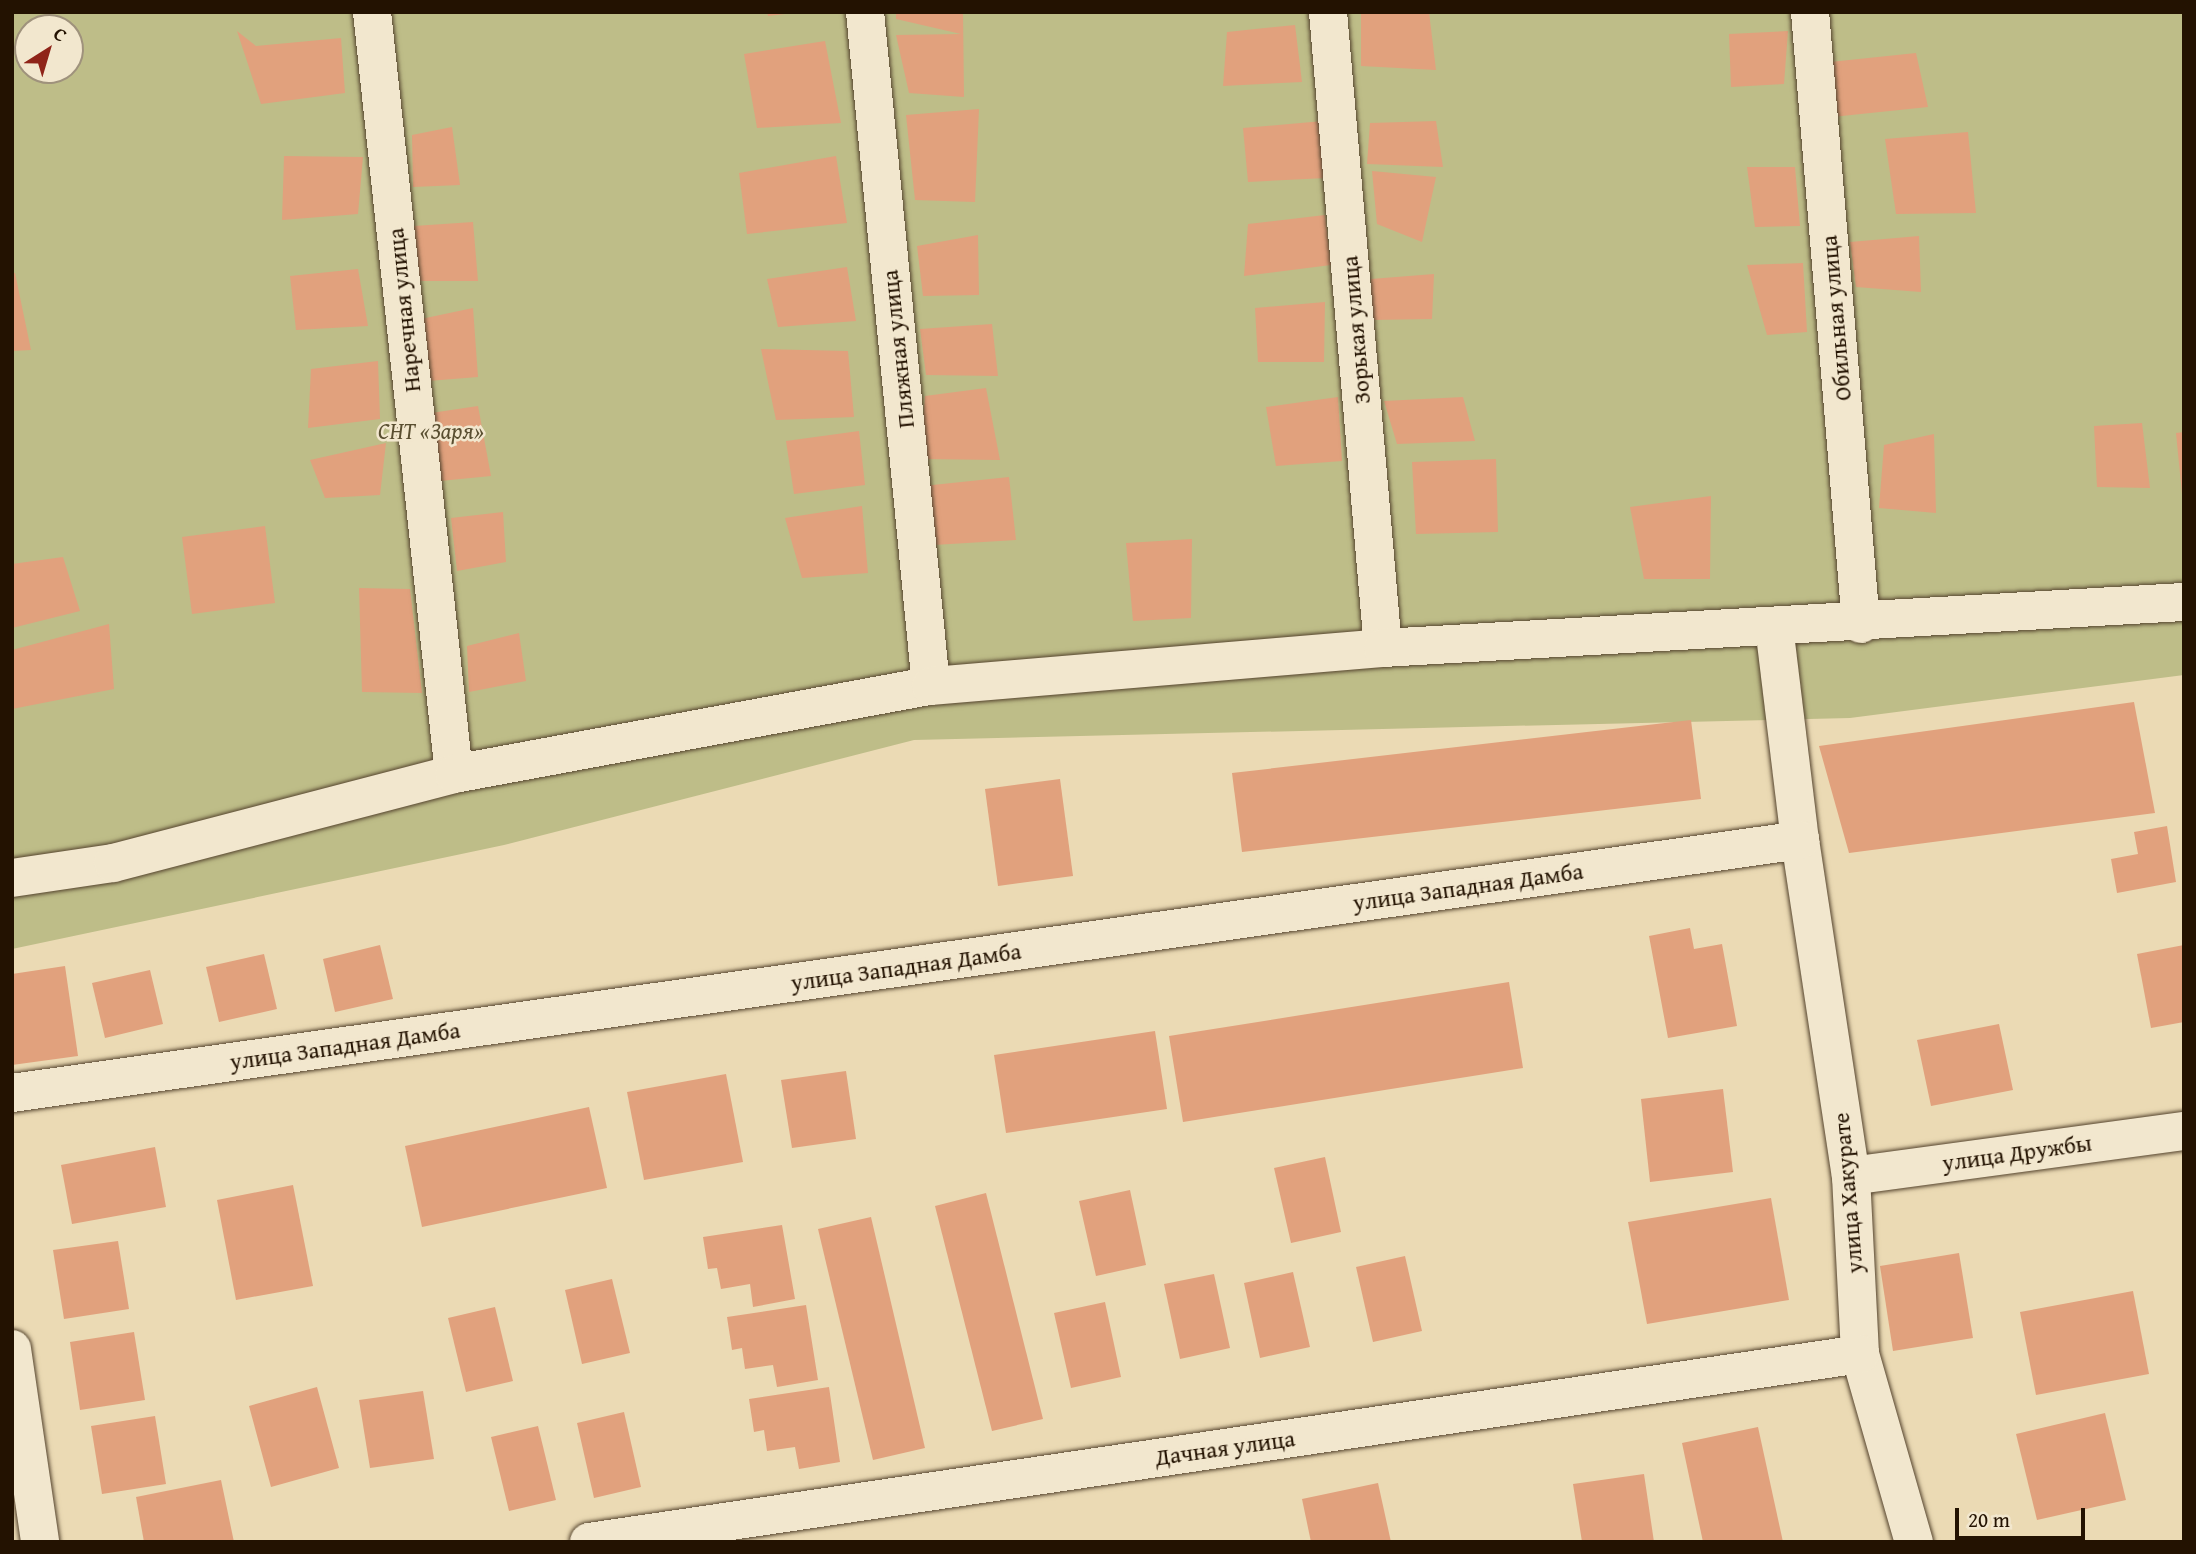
<!DOCTYPE html>
<meta charset="utf-8">
<style>
body{margin:0}
#map{position:relative;width:2196px;height:1554px;overflow:hidden;background:#ebdab4;font-family:"Gentium Book Plus",serif}
div>[style]{position:absolute}
[style*='--x']{left:calc(var(--x)*1px);top:calc(var(--y)*1px);width:calc(var(--w)*1px);rotate:calc(var(--a)*1deg)}
.green>*{inset:0;background:#bebd88}
.building>*{inset:0;background:#e1a17d}
.roads{filter:drop-shadow(0 0 2px #55442e) drop-shadow(0 0 2px #55442e)}
.minor>*{height:38px;margin:-19px;padding:0 19px;transform-origin:19px;border-radius:19px;background:#f2e7ce}
span{translate:-50% -50%;white-space:nowrap;text-align:center;line-height:1.15;-webkit-text-stroke:5px #f2e7ce;paint-order:stroke}
.street-label{font-size:23px;color:#231201}
.park-label{font-size:23px;color:#594e30;font-style:italic}
.frame{position:absolute;inset:0;border:14px solid #231201;pointer-events:none}
.north{position:absolute;left:14px;top:14px;width:70px;height:70px;box-sizing:border-box;background:#f2e7ce;border:2px solid #9f927c;border-radius:50%;rotate:37deg;font-size:19px;font-weight:700;line-height:28px;text-align:center;color:#231201}
.north::after{content:'';display:block;margin:auto;width:24px;height:32px;background:#8f2418;clip-path:polygon(50% 0,100% 100%,50% 72%,0 100%)}
.scale{position:absolute;left:1955px;top:1508px;width:130px;height:32px;box-sizing:border-box;border:4px solid #231201;border-top:0;padding-left:9px;font-size:21px;line-height:24px;white-space:nowrap;color:#231201;-webkit-text-stroke:5px #f2e7ce;paint-order:stroke}
</style>
<div id="map">
<div class="green">
<div style="clip-path:polygon(evenodd,12px 12px,2184px 12px,2184px 675px,1850px 718px,914px 740px,504px 845px,12px 949px,12px 12px,28px 28px,70px 28px,70px 70px,28px 70px,28px 28px)"></div>
</div>
<div class="building">
<div style="clip-path:polygon(767px 12px,785px 12px,785px 14px,768px 16px)"></div>
<div style="clip-path:polygon(896px 12px,963px 12px,964px 97px,909px 93px,896px 35px,961px 34px,896px 19px)"></div>
<div style="clip-path:polygon(1361px 12px,1429px 12px,1436px 70px,1361px 66px)"></div>
<div style="clip-path:polygon(1295px 25px,1302px 82px,1223px 86px,1227px 32px)"></div>
<div style="clip-path:polygon(237px 31px,256px 46px,341px 38px,345px 93px,261px 104px)"></div>
<div style="clip-path:polygon(1788px 31px,1784px 84px,1731px 87px,1729px 34px)"></div>
<div style="clip-path:polygon(825px 41px,841px 123px,757px 128px,744px 54px)"></div>
<div style="clip-path:polygon(1916px 53px,1928px 107px,1832px 117px,1830px 62px)"></div>
<div style="clip-path:polygon(979px 109px,975px 202px,915px 200px,906px 115px)"></div>
<div style="clip-path:polygon(1323px 121px,1326px 178px,1248px 182px,1243px 128px)"></div>
<div style="clip-path:polygon(1436px 121px,1443px 167px,1367px 164px,1370px 123px)"></div>
<div style="clip-path:polygon(452px 127px,460px 185px,413px 187px,412px 135px)"></div>
<div style="clip-path:polygon(1968px 132px,1976px 213px,1896px 214px,1885px 139px)"></div>
<div style="clip-path:polygon(284px 156px,363px 157px,358px 214px,282px 220px)"></div>
<div style="clip-path:polygon(836px 156px,847px 223px,747px 234px,739px 173px)"></div>
<div style="clip-path:polygon(1747px 167px,1795px 167px,1800px 226px,1755px 227px)"></div>
<div style="clip-path:polygon(1372px 171px,1436px 177px,1422px 242px,1377px 224px)"></div>
<div style="clip-path:polygon(1325px 215px,1331px 265px,1244px 276px,1248px 224px)"></div>
<div style="clip-path:polygon(473px 222px,478px 281px,418px 281px,414px 226px)"></div>
<div style="clip-path:polygon(978px 235px,979px 295px,923px 296px,917px 246px)"></div>
<div style="clip-path:polygon(1919px 236px,1921px 292px,1856px 287px,1850px 242px)"></div>
<div style="clip-path:polygon(1803px 263px,1807px 332px,1767px 335px,1747px 265px)"></div>
<div style="clip-path:polygon(847px 267px,856px 321px,778px 327px,767px 279px)"></div>
<div style="clip-path:polygon(358px 269px,368px 326px,296px 330px,290px 276px)"></div>
<div style="clip-path:polygon(12px 273px,15px 273px,31px 350px,12px 351px)"></div>
<div style="clip-path:polygon(1434px 274px,1432px 319px,1370px 320px,1371px 279px)"></div>
<div style="clip-path:polygon(1325px 302px,1324px 362px,1258px 362px,1255px 308px)"></div>
<div style="clip-path:polygon(473px 308px,478px 377px,428px 381px,421px 319px)"></div>
<div style="clip-path:polygon(992px 324px,998px 376px,926px 375px,920px 329px)"></div>
<div style="clip-path:polygon(761px 349px,848px 351px,854px 417px,776px 420px)"></div>
<div style="clip-path:polygon(378px 361px,380px 419px,308px 428px,311px 369px)"></div>
<div style="clip-path:polygon(986px 388px,1000px 460px,920px 459px,925px 396px)"></div>
<div style="clip-path:polygon(1338px 397px,1342px 461px,1276px 466px,1266px 407px)"></div>
<div style="clip-path:polygon(1463px 397px,1475px 441px,1397px 444px,1384px 401px)"></div>
<div style="clip-path:polygon(478px 406px,491px 476px,440px 481px,431px 413px)"></div>
<div style="clip-path:polygon(2142px 423px,2150px 488px,2097px 487px,2094px 426px)"></div>
<div style="clip-path:polygon(859px 431px,865px 485px,794px 494px,786px 441px)"></div>
<div style="clip-path:polygon(2184px 432px,2184px 494px,2182px 494px,2176px 433px)"></div>
<div style="clip-path:polygon(1934px 434px,1936px 513px,1879px 508px,1884px 445px)"></div>
<div style="clip-path:polygon(386px 443px,380px 495px,325px 498px,310px 460px)"></div>
<div style="clip-path:polygon(1496px 459px,1498px 532px,1416px 534px,1412px 462px)"></div>
<div style="clip-path:polygon(1009px 477px,1016px 540px,934px 545px,923px 486px)"></div>
<div style="clip-path:polygon(1711px 496px,1710px 579px,1644px 579px,1630px 507px)"></div>
<div style="clip-path:polygon(862px 506px,868px 573px,802px 578px,785px 518px)"></div>
<div style="clip-path:polygon(503px 512px,506px 562px,457px 571px,451px 518px)"></div>
<div style="clip-path:polygon(265px 526px,275px 603px,192px 614px,182px 537px)"></div>
<div style="clip-path:polygon(1192px 539px,1191px 618px,1133px 621px,1126px 543px)"></div>
<div style="clip-path:polygon(63px 557px,80px 611px,12px 628px,12px 564px)"></div>
<div style="clip-path:polygon(359px 588px,410px 589px,422px 693px,362px 692px)"></div>
<div style="clip-path:polygon(109px 624px,114px 689px,12px 709px,12px 650px)"></div>
<div style="clip-path:polygon(519px 633px,526px 681px,469px 692px,467px 646px)"></div>
<div style="clip-path:polygon(2134px 702px,2155px 813px,1849px 853px,1819px 746px)"></div>
<div style="clip-path:polygon(1691px 720px,1701px 799px,1242px 852px,1232px 773px)"></div>
<div style="clip-path:polygon(1060px 779px,1073px 876px,998px 886px,985px 789px)"></div>
<div style="clip-path:polygon(2167px 826px,2176px 882px,2117px 893px,2111px 859px,2138px 854px,2134px 832px)"></div>
<div style="clip-path:polygon(1690px 928px,1694px 949px,1722px 944px,1737px 1026px,1668px 1038px,1649px 936px)"></div>
<div style="clip-path:polygon(380px 945px,393px 999px,335px 1012px,323px 959px)"></div>
<div style="clip-path:polygon(2184px 945px,2184px 1022px,2151px 1028px,2137px 954px)"></div>
<div style="clip-path:polygon(264px 954px,277px 1009px,219px 1022px,206px 967px)"></div>
<div style="clip-path:polygon(65px 966px,78px 1056px,12px 1065px,12px 974px)"></div>
<div style="clip-path:polygon(150px 970px,163px 1024px,105px 1038px,92px 983px)"></div>
<div style="clip-path:polygon(1509px 982px,1523px 1068px,1183px 1122px,1169px 1036px)"></div>
<div style="clip-path:polygon(1999px 1024px,2013px 1090px,1931px 1106px,1917px 1040px)"></div>
<div style="clip-path:polygon(1155px 1031px,1167px 1109px,1006px 1133px,994px 1055px)"></div>
<div style="clip-path:polygon(846px 1071px,856px 1139px,792px 1148px,781px 1080px)"></div>
<div style="clip-path:polygon(726px 1074px,743px 1162px,644px 1180px,627px 1092px)"></div>
<div style="clip-path:polygon(1723px 1089px,1733px 1172px,1650px 1182px,1641px 1099px)"></div>
<div style="clip-path:polygon(589px 1107px,607px 1188px,422px 1227px,405px 1146px)"></div>
<div style="clip-path:polygon(155px 1147px,166px 1207px,72px 1224px,61px 1165px)"></div>
<div style="clip-path:polygon(1325px 1157px,1341px 1232px,1291px 1243px,1274px 1168px)"></div>
<div style="clip-path:polygon(293px 1185px,313px 1286px,236px 1300px,217px 1200px)"></div>
<div style="clip-path:polygon(1130px 1190px,1146px 1265px,1096px 1276px,1079px 1201px)"></div>
<div style="clip-path:polygon(986px 1193px,1043px 1419px,992px 1431px,935px 1206px)"></div>
<div style="clip-path:polygon(1771px 1198px,1789px 1300px,1647px 1324px,1628px 1222px)"></div>
<div style="clip-path:polygon(871px 1217px,925px 1448px,873px 1460px,818px 1229px)"></div>
<div style="clip-path:polygon(782px 1225px,795px 1299px,753px 1307px,750px 1284px,721px 1289px,717px 1268px,708px 1269px,703px 1237px)"></div>
<div style="clip-path:polygon(118px 1241px,129px 1309px,64px 1319px,53px 1250px)"></div>
<div style="clip-path:polygon(1959px 1253px,1973px 1338px,1893px 1351px,1880px 1266px)"></div>
<div style="clip-path:polygon(1405px 1256px,1422px 1331px,1373px 1342px,1356px 1267px)"></div>
<div style="clip-path:polygon(1293px 1272px,1310px 1347px,1260px 1358px,1244px 1283px)"></div>
<div style="clip-path:polygon(1214px 1274px,1230px 1348px,1180px 1359px,1164px 1284px)"></div>
<div style="clip-path:polygon(612px 1279px,630px 1353px,582px 1364px,565px 1290px)"></div>
<div style="clip-path:polygon(2133px 1291px,2149px 1374px,2036px 1395px,2020px 1312px)"></div>
<div style="clip-path:polygon(1105px 1302px,1121px 1377px,1071px 1388px,1054px 1313px)"></div>
<div style="clip-path:polygon(806px 1305px,818px 1380px,777px 1387px,773px 1365px,745px 1369px,742px 1348px,732px 1350px,727px 1317px)"></div>
<div style="clip-path:polygon(495px 1307px,513px 1381px,466px 1392px,448px 1318px)"></div>
<div style="clip-path:polygon(134px 1332px,145px 1400px,80px 1410px,70px 1342px)"></div>
<div style="clip-path:polygon(317px 1387px,339px 1468px,271px 1487px,249px 1406px)"></div>
<div style="clip-path:polygon(829px 1387px,840px 1462px,799px 1469px,795px 1447px,767px 1451px,764px 1430px,754px 1432px,749px 1399px)"></div>
<div style="clip-path:polygon(423px 1391px,434px 1459px,370px 1468px,359px 1400px)"></div>
<div style="clip-path:polygon(624px 1412px,641px 1487px,594px 1498px,577px 1423px)"></div>
<div style="clip-path:polygon(2105px 1413px,2126px 1500px,2037px 1520px,2016px 1434px)"></div>
<div style="clip-path:polygon(155px 1416px,166px 1484px,102px 1494px,91px 1426px)"></div>
<div style="clip-path:polygon(538px 1426px,556px 1500px,509px 1511px,491px 1437px)"></div>
<div style="clip-path:polygon(1758px 1427px,1783px 1542px,1703px 1542px,1682px 1443px)"></div>
<div style="clip-path:polygon(1644px 1474px,1654px 1542px,1582px 1542px,1573px 1484px)"></div>
<div style="clip-path:polygon(221px 1480px,234px 1542px,144px 1542px,136px 1497px)"></div>
<div style="clip-path:polygon(1378px 1483px,1391px 1542px,1311px 1542px,1302px 1499px)"></div>
</div>
<div class="roads">
<div class="minor">
<div style="--x:372;--y:12;--w:766;--a:83.86"></div>
<div style="--x:865;--y:12;--w:677;--a:84.41"></div>
<div style="--x:1328;--y:12;--w:638;--a:85.06"></div>
<div style="--x:1810;--y:12;--w:614;--a:85.24"></div>
<div style="--x:1774;--y:626;--w:216;--a:83.1"></div>
<div style="--x:1800;--y:840;--w:340;--a:81.4"></div>
<div style="--x:1851;--y:1176;--w:178;--a:87.1"></div>
<div style="--x:1860;--y:1354;--w:196;--a:74"></div>
<div style="--x:12;--y:878;--w:102;--a:-8.4"></div>
<div style="--x:113;--y:863;--w:352;--a:-14.6"></div>
<div style="--x:454;--y:774;--w:485;--a:-10.5"></div>
<div style="--x:931;--y:686;--w:454;--a:-4.8"></div>
<div style="--x:1383;--y:648;--w:802;--a:-3.29"></div>
<div style="--x:12;--y:1093;--w:1806;--a:-8.05"></div>
<div style="--x:1851;--y:1176;--w:336;--a:-7.7"></div>
<div style="--x:12;--y:1349;--w:195;--a:81.7"></div>
<div style="--x:589;--y:1542;--w:1285;--a:-8.41"></div>
</div>
</div>
<div class="street-label">
<span style="left:404px;top:310px;rotate:-96deg">Наречная улица</span>
<span style="left:1836px;top:318px;rotate:-95deg">Обильная улица</span>
<span style="left:1356px;top:330px;rotate:-95deg">Зорькая улица</span>
<span style="left:898px;top:349px;rotate:-96deg">Пляжная улица</span>
<span style="left:1468px;top:887px;rotate:-8deg">улица Западная Дамба</span>
<span style="left:906px;top:967px;rotate:-8deg">улица Западная Дамба</span>
<span style="left:345px;top:1046px;rotate:-8deg">улица Западная Дамба</span>
<span style="left:2017px;top:1153px;rotate:-8deg">улица Дружбы</span>
<span style="left:1848px;top:1193px;rotate:-95deg">улица Хакурате</span>
<span style="left:1225px;top:1448px;rotate:-8deg">Дачная улица</span>
</div>
<div class="park-label">
<span style="left:431px;top:431px">СНТ «Заря»</span>
</div>
<div class="frame"></div>
<div class="north">С</div>
<div class="scale">20 m</div>
</div>
